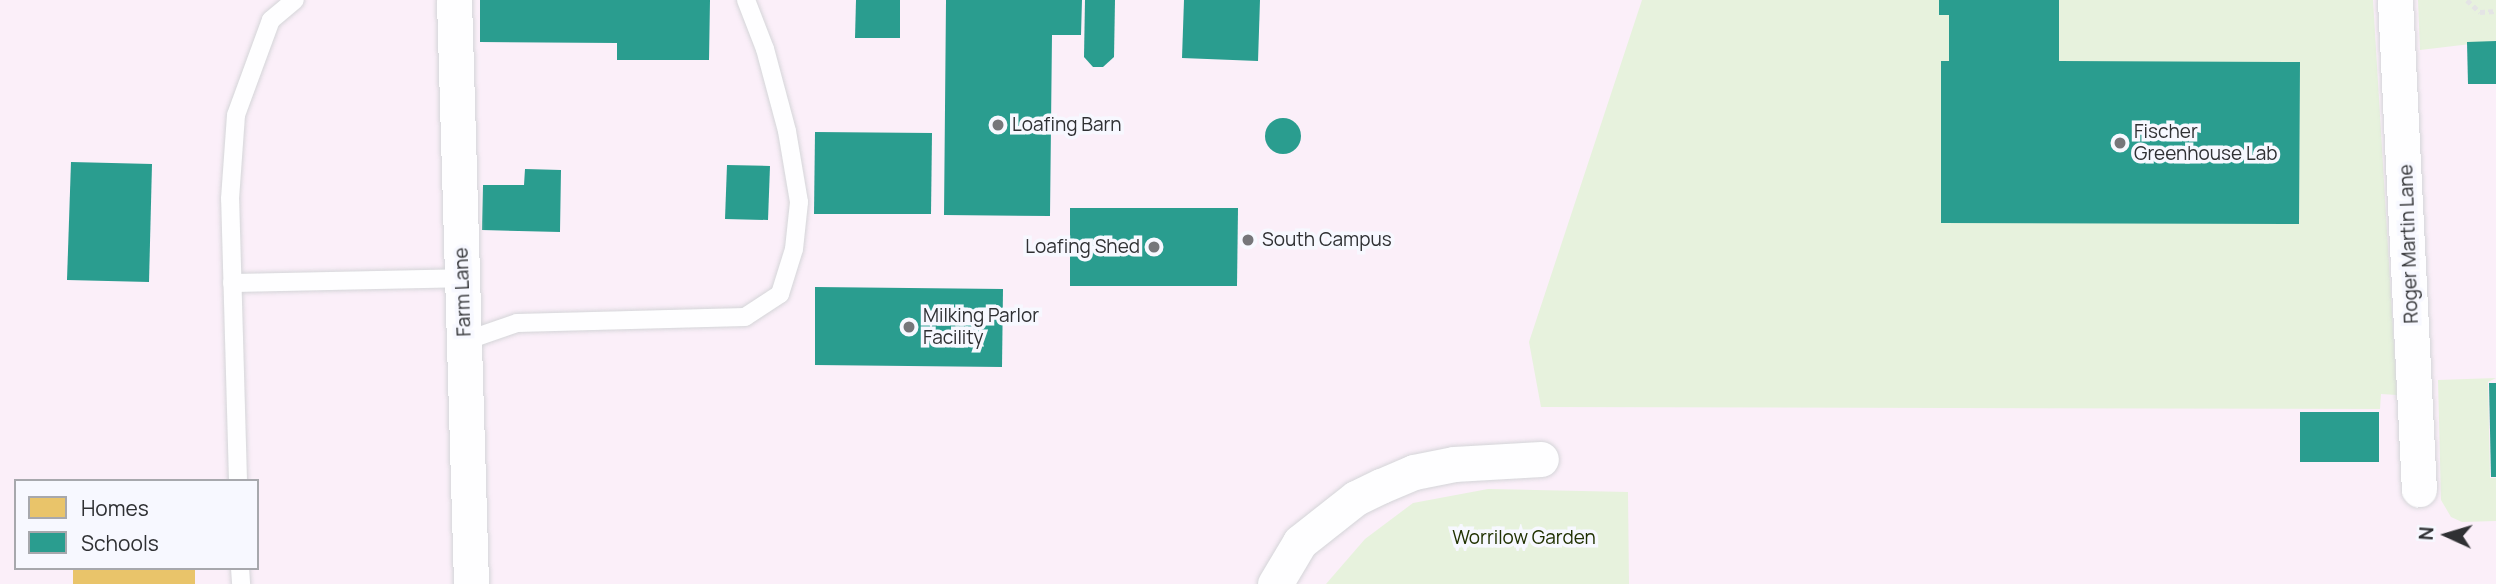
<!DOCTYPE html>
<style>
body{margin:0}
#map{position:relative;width:2496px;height:584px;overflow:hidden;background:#f9f9fd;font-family:Manrope,sans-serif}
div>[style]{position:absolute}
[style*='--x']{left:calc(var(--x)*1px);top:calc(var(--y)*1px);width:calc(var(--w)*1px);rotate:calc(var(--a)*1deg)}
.education>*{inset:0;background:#fbeff9}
.green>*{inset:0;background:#e7f2dd}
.homes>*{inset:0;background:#e9c46a}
.schools>*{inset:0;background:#2a9d8f}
.round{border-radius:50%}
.path>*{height:4.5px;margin-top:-2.25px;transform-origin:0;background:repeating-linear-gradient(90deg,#e4e4e5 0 5px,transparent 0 8.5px)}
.roads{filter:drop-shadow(0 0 2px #d4d5d8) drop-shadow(0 0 2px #d4d5d8)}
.service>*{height:18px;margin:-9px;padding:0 9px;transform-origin:9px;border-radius:9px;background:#fefeff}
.minor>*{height:35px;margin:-17.5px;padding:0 17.5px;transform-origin:17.5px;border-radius:17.5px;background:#fefeff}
.dots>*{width:19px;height:19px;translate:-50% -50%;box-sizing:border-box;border:4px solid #f7f8ff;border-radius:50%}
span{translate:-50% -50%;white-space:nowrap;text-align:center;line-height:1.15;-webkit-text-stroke:7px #f7f8ff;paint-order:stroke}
.poi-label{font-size:19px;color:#2f3033}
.left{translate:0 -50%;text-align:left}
.right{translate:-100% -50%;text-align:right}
.street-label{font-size:19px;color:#2f3033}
.park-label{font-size:19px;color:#203101}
.legend{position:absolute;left:14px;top:479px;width:245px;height:91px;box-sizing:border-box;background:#f7f8ff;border:2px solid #a7a8ad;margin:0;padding:9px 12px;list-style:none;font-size:21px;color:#2f3033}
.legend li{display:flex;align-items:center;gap:14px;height:35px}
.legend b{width:35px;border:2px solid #a7a8ad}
.north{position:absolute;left:2412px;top:500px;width:70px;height:70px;-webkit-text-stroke:5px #f7f8ff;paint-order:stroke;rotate:274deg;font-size:19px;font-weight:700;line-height:28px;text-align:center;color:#2f3033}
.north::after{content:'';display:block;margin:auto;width:24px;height:32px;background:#2f3033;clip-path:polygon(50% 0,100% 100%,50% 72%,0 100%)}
</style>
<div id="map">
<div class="education">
<div style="clip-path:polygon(evenodd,0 0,2496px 0,2496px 584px,0 584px,0 0,16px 481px,257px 481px,257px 568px,16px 568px,16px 481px)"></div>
</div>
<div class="green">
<div style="clip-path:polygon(1642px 0,2373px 0,2397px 395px,2381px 394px,2380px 409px,1541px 407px,1529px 342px)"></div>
<div style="clip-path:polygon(2418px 0,2496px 0,2496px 41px,2420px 50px)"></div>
<div style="clip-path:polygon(2496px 378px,2488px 382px,2490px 478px,2496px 478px,2496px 521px,2462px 522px,2451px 517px,2441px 500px,2438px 380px)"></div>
<div style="clip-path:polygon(1488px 489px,1628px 492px,1629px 584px,1326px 584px,1365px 539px,1413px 503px)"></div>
</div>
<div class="homes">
<div style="clip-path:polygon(110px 568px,195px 568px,195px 584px,73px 584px,73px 569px)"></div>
</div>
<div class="schools">
<div style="clip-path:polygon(480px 0,710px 0,709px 60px,617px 60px,617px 43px,480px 42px)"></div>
<div style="clip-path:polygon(856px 0,900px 0,900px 38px,855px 38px)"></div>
<div style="clip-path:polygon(946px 0,1082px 0,1081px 35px,1052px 35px,1050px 216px,944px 215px)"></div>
<div style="clip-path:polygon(1085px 0,1115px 0,1114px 57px,1103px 67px,1093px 67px,1084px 57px)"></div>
<div style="clip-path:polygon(1184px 0,1260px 0,1258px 61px,1182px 58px)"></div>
<div style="clip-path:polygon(1939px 0,2059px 0,2059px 61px,2300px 62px,2299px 224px,1941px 223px,1941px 61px,1949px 61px,1949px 15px,1939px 15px)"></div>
<div style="clip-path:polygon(2496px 41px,2496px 84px,2468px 84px,2467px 42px)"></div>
<div class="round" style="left:1265px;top:118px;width:36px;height:36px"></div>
<div style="clip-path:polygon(815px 132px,932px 133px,931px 214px,814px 214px)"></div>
<div style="clip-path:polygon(71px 162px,152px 164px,149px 282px,67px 280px)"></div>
<div style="clip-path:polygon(727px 165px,770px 166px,768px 220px,725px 219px)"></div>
<div style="clip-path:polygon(525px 169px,561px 170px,560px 232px,482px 230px,483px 185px,524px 185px)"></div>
<div style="clip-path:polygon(1070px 208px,1238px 208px,1237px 286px,1070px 286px)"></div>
<div style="clip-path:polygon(815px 287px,1003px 289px,1002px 367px,815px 365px)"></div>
<div style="clip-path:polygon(2489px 383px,2496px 383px,2496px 477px,2491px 477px)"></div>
<div style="clip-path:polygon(2300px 412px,2379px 412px,2379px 462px,2300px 462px)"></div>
</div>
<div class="path">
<div style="--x:2467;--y:0;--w:18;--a:43"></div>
<div style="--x:2480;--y:12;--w:16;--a:-4"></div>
</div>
<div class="roads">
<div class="service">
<div style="--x:232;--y:283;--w:231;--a:-1.2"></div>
<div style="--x:465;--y:341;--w:55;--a:-19.1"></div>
<div style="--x:517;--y:323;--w:228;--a:-1.5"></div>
<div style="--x:745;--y:317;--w:42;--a:-33.3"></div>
<div style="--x:780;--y:294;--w:47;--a:-72.7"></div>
<div style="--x:794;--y:249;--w:47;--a:-83.9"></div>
<div style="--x:799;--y:202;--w:72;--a:-99.6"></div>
<div style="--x:787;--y:131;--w:85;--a:-105"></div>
<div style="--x:765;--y:49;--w:53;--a:-111.2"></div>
<div style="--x:238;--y:481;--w:282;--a:-91.6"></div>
<div style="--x:230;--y:199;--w:84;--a:-85.9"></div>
<div style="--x:236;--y:115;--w:101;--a:-69.8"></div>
<div style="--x:271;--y:20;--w:31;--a:-40"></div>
<div style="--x:240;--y:568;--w:16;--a:86"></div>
</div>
<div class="minor">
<div style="--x:454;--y:0;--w:584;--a:88.33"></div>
<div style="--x:2395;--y:0;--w:490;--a:87.2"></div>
<div style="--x:1275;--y:584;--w:49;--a:-59.2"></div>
<div style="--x:1300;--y:542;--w:71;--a:-38.2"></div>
<div style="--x:1356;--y:498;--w:28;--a:-26"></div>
<div style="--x:1381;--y:486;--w:36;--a:-23"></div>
<div style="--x:1414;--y:472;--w:41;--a:-11.3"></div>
<div style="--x:1454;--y:464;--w:87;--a:-3.3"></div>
</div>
</div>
<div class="dots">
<div style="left:998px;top:125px;background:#76767a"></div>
<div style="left:2120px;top:143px;background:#76767a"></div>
<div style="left:1248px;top:240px;background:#76767a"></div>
<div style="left:1154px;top:247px;background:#76767a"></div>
<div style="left:909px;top:327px;background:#76767a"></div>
</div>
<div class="poi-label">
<span class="left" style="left:1012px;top:125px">Loafing Barn</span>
<span class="left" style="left:2134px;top:143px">Fischer<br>Greenhouse Lab</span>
<span class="left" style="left:1262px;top:240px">South Campus</span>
<span class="right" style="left:1140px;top:247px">Loafing Shed</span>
<span class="left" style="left:923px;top:327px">Milking Parlor<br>Facility</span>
</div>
<div class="street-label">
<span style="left:2409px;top:244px;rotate:-92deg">Roger Martin Lane</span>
<span style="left:463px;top:292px;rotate:-92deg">Farm Lane</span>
</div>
<div class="park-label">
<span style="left:1524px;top:538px">Worrilow Garden</span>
</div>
<ul class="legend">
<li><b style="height:19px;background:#e9c46a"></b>Homes</li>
<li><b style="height:19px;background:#2a9d8f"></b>Schools</li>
</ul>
<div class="north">N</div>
</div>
